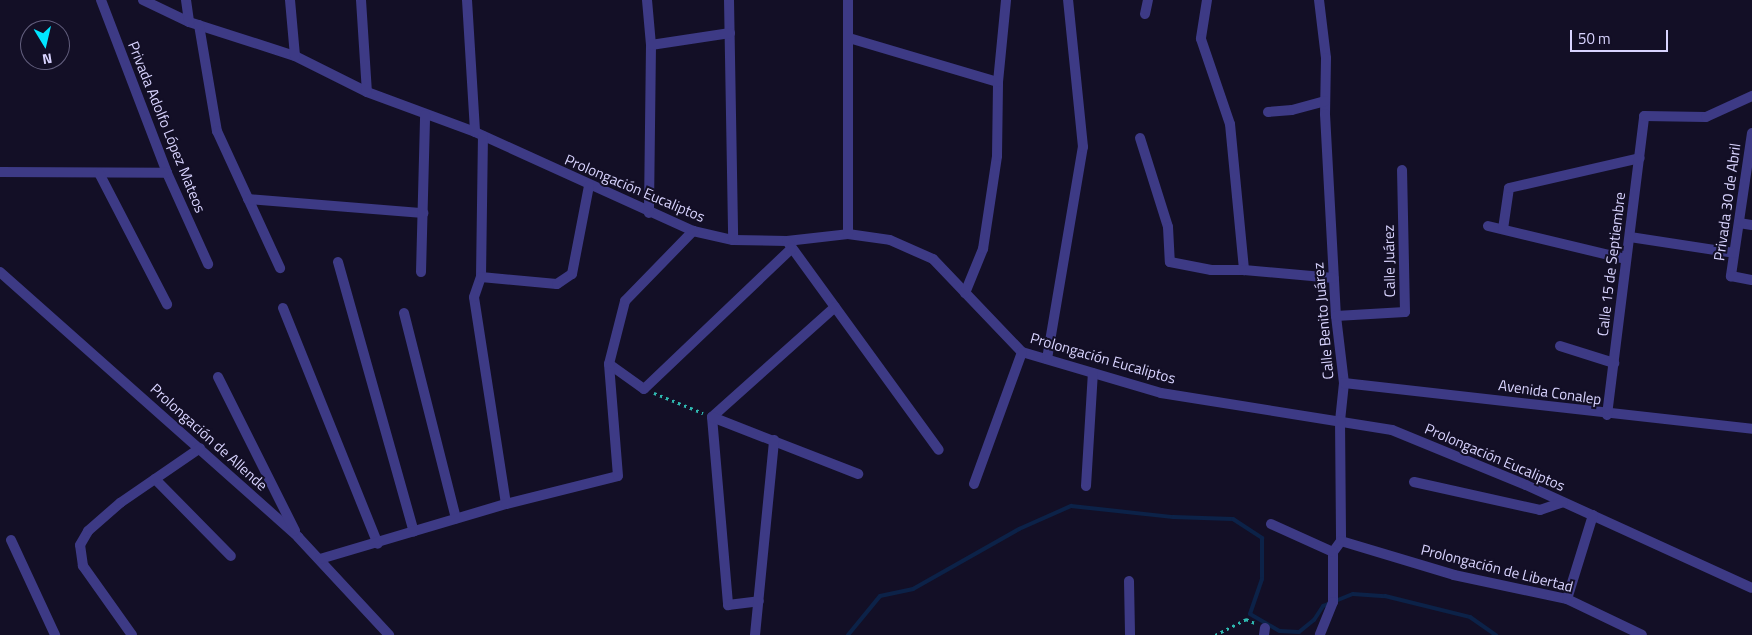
<!DOCTYPE html>
<meta charset="utf-8">
<style>
body{margin:0}
#map{position:relative;width:1752px;height:635px;overflow:hidden;background:#130f26;font-family:"Titillium Web",sans-serif}
div>[style]{position:absolute}
[style*='--x']{left:calc(var(--x)*1px);top:calc(var(--y)*1px);width:calc(var(--w)*1px);rotate:calc(var(--a)*1deg)}
.stream>*{height:4px;margin:-2px;padding:0 2px;transform-origin:2px;border-radius:2px;background:#0c2248}
.path>*{height:2.5px;margin-top:-1.25px;transform-origin:0;background:repeating-linear-gradient(90deg,#2fb8b0 0 2.5px,transparent 0 6.5px)}
.minor>*{height:10px;margin:-5px;padding:0 5px;transform-origin:5px;border-radius:5px;background:#3d3a85}
span{translate:-50% -50%;white-space:nowrap;text-align:center;line-height:1.15;-webkit-text-stroke:4px #130f26;paint-order:stroke}
.street-label{font-size:15px;color:#d9d4ff}
.north{position:absolute;left:20px;top:20px;width:50px;height:50px;box-sizing:border-box;background:#130f26;border:1px solid #625e7d;border-radius:50%;rotate:171deg;font-size:14px;font-weight:700;line-height:20px;text-align:center;color:#d9d4ff}
.north::after{content:'';display:block;margin:auto;width:18px;height:22px;background:#00e5ff;clip-path:polygon(50% 0,100% 100%,50% 72%,0 100%)}
.scale{position:absolute;left:1570px;top:30px;width:98px;height:22px;box-sizing:border-box;border:2px solid #d9d4ff;border-top:0;padding-left:6px;font-size:15px;line-height:18px;white-space:nowrap;color:#d9d4ff;-webkit-text-stroke:4px #130f26;paint-order:stroke}
</style>
<div id="map">
<div class="stream">
<div style="--x:848;--y:635;--w:50;--a:-50.6"></div>
<div style="--x:880;--y:596;--w:34;--a:-12"></div>
<div style="--x:913;--y:589;--w:122;--a:-29.5"></div>
<div style="--x:1019;--y:529;--w:57;--a:-23.9"></div>
<div style="--x:1071;--y:506;--w:103;--a:6.2"></div>
<div style="--x:1173;--y:517;--w:60;--a:1.9"></div>
<div style="--x:1233;--y:519;--w:35;--a:33"></div>
<div style="--x:1262;--y:538;--w:41;--a:90"></div>
<div style="--x:1262;--y:579;--w:37;--a:109"></div>
<div style="--x:1250;--y:614;--w:34;--a:30"></div>
<div style="--x:1280;--y:631;--w:19;--a:3"></div>
<div style="--x:1299;--y:632;--w:19;--a:-39"></div>
<div style="--x:1314;--y:620;--w:17;--a:-57"></div>
<div style="--x:1323;--y:606;--w:32;--a:-22"></div>
<div style="--x:1353;--y:594;--w:32;--a:4"></div>
<div style="--x:1385;--y:596;--w:88;--a:13.9"></div>
<div style="--x:1470;--y:617;--w:32;--a:35"></div>
</div>
<div class="path">
<div style="--x:654;--y:393;--w:53;--a:22.2"></div>
<div style="--x:1215;--y:635;--w:35;--a:-27"></div>
<div style="--x:1246;--y:619;--w:10;--a:24"></div>
</div>
<div class="minor">
<div style="--x:101;--y:0;--w:185;--a:69.1"></div>
<div style="--x:167;--y:173;--w:100;--a:65.7"></div>
<div style="--x:143;--y:0;--w:51;--a:25.6"></div>
<div style="--x:189;--y:22;--w:111;--a:17.8"></div>
<div style="--x:295;--y:56;--w:80;--a:26.6"></div>
<div style="--x:367;--y:92;--w:115;--a:20.3"></div>
<div style="--x:475;--y:132;--w:239;--a:24.4"></div>
<div style="--x:693;--y:231;--w:41;--a:12.7"></div>
<div style="--x:733;--y:240;--w:54;--a:1.1"></div>
<div style="--x:787;--y:241;--w:61;--a:-6.5"></div>
<div style="--x:848;--y:234;--w:42;--a:8.1"></div>
<div style="--x:890;--y:240;--w:47;--a:23.8"></div>
<div style="--x:933;--y:259;--w:129;--a:46.3"></div>
<div style="--x:1022;--y:352;--w:145;--a:16.4"></div>
<div style="--x:1161;--y:393;--w:234;--a:9.1"></div>
<div style="--x:1392;--y:430;--w:145;--a:22.3"></div>
<div style="--x:1526;--y:485;--w:248;--a:24.5"></div>
<div style="--x:186;--y:0;--w:22;--a:82"></div>
<div style="--x:290;--y:0;--w:56;--a:84.9"></div>
<div style="--x:361;--y:0;--w:92;--a:86.3"></div>
<div style="--x:467;--y:0;--w:132;--a:86.5"></div>
<div style="--x:647;--y:0;--w:45;--a:84.9"></div>
<div style="--x:651;--y:45;--w:168;--a:90.7"></div>
<div style="--x:729;--y:0;--w:240;--a:89"></div>
<div style="--x:1207;--y:0;--w:39;--a:99"></div>
<div style="--x:1201;--y:39;--w:90;--a:71.2"></div>
<div style="--x:1230;--y:124;--w:147;--a:84.5"></div>
<div style="--x:1319;--y:0;--w:58;--a:83.1"></div>
<div style="--x:1326;--y:58;--w:56;--a:91"></div>
<div style="--x:1325;--y:114;--w:202;--a:86.9"></div>
<div style="--x:1336;--y:316;--w:67;--a:83.2"></div>
<div style="--x:1344;--y:383;--w:37;--a:96"></div>
<div style="--x:1340;--y:420;--w:121;--a:89.5"></div>
<div style="--x:1341;--y:541;--w:14;--a:126"></div>
<div style="--x:1333;--y:552;--w:50;--a:90"></div>
<div style="--x:1333;--y:602;--w:35;--a:112"></div>
<div style="--x:1145;--y:14;--w:14;--a:-78"></div>
<div style="--x:199;--y:25;--w:108;--a:80.4"></div>
<div style="--x:217;--y:131;--w:151;--a:65.3"></div>
<div style="--x:849;--y:38;--w:155;--a:16.5"></div>
<div style="--x:651;--y:45;--w:80;--a:-8.6"></div>
<div style="--x:1268;--y:112;--w:24;--a:-5"></div>
<div style="--x:1292;--y:110;--w:34;--a:-15"></div>
<div style="--x:1752;--y:133;--w:145;--a:98.4"></div>
<div style="--x:1731;--y:276;--w:21;--a:11"></div>
<div style="--x:1140;--y:138;--w:93;--a:72.5"></div>
<div style="--x:1168;--y:227;--w:35;--a:87"></div>
<div style="--x:1170;--y:262;--w:42;--a:11"></div>
<div style="--x:1211;--y:270;--w:33;--a:0"></div>
<div style="--x:1244;--y:270;--w:90;--a:5.1"></div>
<div style="--x:0;--y:172;--w:167;--a:0.3"></div>
<div style="--x:99;--y:173;--w:148;--a:62.6"></div>
<div style="--x:248;--y:199;--w:176;--a:4.6"></div>
<div style="--x:1739;--y:223;--w:13;--a:9"></div>
<div style="--x:1488;--y:226;--w:141;--a:13.5"></div>
<div style="--x:1503;--y:229;--w:41;--a:-81.7"></div>
<div style="--x:1509;--y:188;--w:134;--a:-12.9"></div>
<div style="--x:848;--y:234;--w:234;--a:-90"></div>
<div style="--x:1630;--y:237;--w:105;--a:8.7"></div>
<div style="--x:787;--y:241;--w:258;--a:54"></div>
<div style="--x:338;--y:262;--w:280;--a:74.3"></div>
<div style="--x:0;--y:272;--w:399;--a:41.6"></div>
<div style="--x:298;--y:537;--w:134;--a:47.1"></div>
<div style="--x:421;--y:272;--w:157;--a:-88.5"></div>
<div style="--x:481;--y:277;--w:141;--a:-89.2"></div>
<div style="--x:965;--y:293;--w:48;--a:-67.8"></div>
<div style="--x:983;--y:249;--w:94;--a:-81.4"></div>
<div style="--x:997;--y:156;--w:74;--a:-89.2"></div>
<div style="--x:998;--y:82;--w:82;--a:-84.4"></div>
<div style="--x:283;--y:308;--w:254;--a:68.1"></div>
<div style="--x:404;--y:313;--w:212;--a:75.8"></div>
<div style="--x:1336;--y:316;--w:69;--a:-3.3"></div>
<div style="--x:1405;--y:312;--w:142;--a:-91.2"></div>
<div style="--x:1560;--y:346;--w:57;--a:17.5"></div>
<div style="--x:1047;--y:359;--w:215;--a:-80.4"></div>
<div style="--x:1083;--y:147;--w:148;--a:-95.8"></div>
<div style="--x:609;--y:364;--w:43;--a:35.5"></div>
<div style="--x:644;--y:389;--w:204;--a:-43.6"></div>
<div style="--x:218;--y:377;--w:172;--a:63.4"></div>
<div style="--x:1344;--y:383;--w:411;--a:6.4"></div>
<div style="--x:1607;--y:415;--w:301;--a:-82.9"></div>
<div style="--x:1644;--y:116;--w:62;--a:0.9"></div>
<div style="--x:1706;--y:117;--w:51;--a:-24.5"></div>
<div style="--x:712;--y:417;--w:189;--a:85.1"></div>
<div style="--x:728;--y:605;--w:31;--a:-7"></div>
<div style="--x:712;--y:417;--w:165;--a:-41.8"></div>
<div style="--x:712;--y:417;--w:157;--a:21.3"></div>
<div style="--x:155;--y:479;--w:108;--a:45.4"></div>
<div style="--x:1414;--y:482;--w:129;--a:12.5"></div>
<div style="--x:1540;--y:510;--w:24;--a:-19"></div>
<div style="--x:974;--y:484;--w:140;--a:-70"></div>
<div style="--x:1086;--y:486;--w:113;--a:-86.5"></div>
<div style="--x:506;--y:504;--w:209;--a:-98.8"></div>
<div style="--x:474;--y:297;--w:21;--a:-71"></div>
<div style="--x:481;--y:277;--w:76;--a:5.3"></div>
<div style="--x:557;--y:284;--w:18;--a:-34"></div>
<div style="--x:572;--y:274;--w:90;--a:-79.1"></div>
<div style="--x:1271;--y:524;--w:68;--a:24.3"></div>
<div style="--x:11;--y:540;--w:105;--a:65.1"></div>
<div style="--x:1341;--y:541;--w:118;--a:16.7"></div>
<div style="--x:1454;--y:575;--w:116;--a:12"></div>
<div style="--x:1567;--y:599;--w:83;--a:25.6"></div>
<div style="--x:320;--y:559;--w:194;--a:-16.5"></div>
<div style="--x:506;--y:504;--w:115;--a:-14"></div>
<div style="--x:618;--y:476;--w:112;--a:-94.6"></div>
<div style="--x:609;--y:364;--w:65;--a:-75.7"></div>
<div style="--x:625;--y:301;--w:98;--a:-45.8"></div>
<div style="--x:1129;--y:581;--w:54;--a:88.9"></div>
<div style="--x:1567;--y:599;--w:88;--a:-72.8"></div>
<div style="--x:132;--y:635;--w:85;--a:-125.4"></div>
<div style="--x:83;--y:566;--w:21;--a:-98"></div>
<div style="--x:80;--y:545;--w:16;--a:-60"></div>
<div style="--x:88;--y:531;--w:43;--a:-41.2"></div>
<div style="--x:120;--y:503;--w:97;--a:-34.5"></div>
<div style="--x:755;--y:635;--w:196;--a:-84.4"></div>
<div style="--x:1264;--y:635;--w:7;--a:-82"></div>
</div>
<div class="street-label">
<span style="left:167px;top:127px;rotate:68deg">Privada Adolfo López Mateos</span>
<span style="left:635px;top:188px;rotate:23deg">Prolongación Eucaliptos</span>
<span style="left:1727px;top:202px;rotate:-82deg">Privada 30 de Abril</span>
<span style="left:1389px;top:261px;rotate:-91deg">Calle Juárez</span>
<span style="left:1611px;top:264px;rotate:-83deg">Calle 15 de Septiembre</span>
<span style="left:1323px;top:321px;rotate:-95deg">Calle Benito Juárez</span>
<span style="left:1103px;top:358px;rotate:16deg">Prolongación Eucaliptos</span>
<span style="left:1550px;top:392px;rotate:8deg">Avenida Conalep</span>
<span style="left:209px;top:437px;rotate:42deg">Prolongación de Allende</span>
<span style="left:1495px;top:457px;rotate:23deg">Prolongación Eucaliptos</span>
<span style="left:1497px;top:568px;rotate:14deg">Prolongación de Libertad</span>
</div>
<div class="north">N</div>
<div class="scale">50 m</div>
</div>
